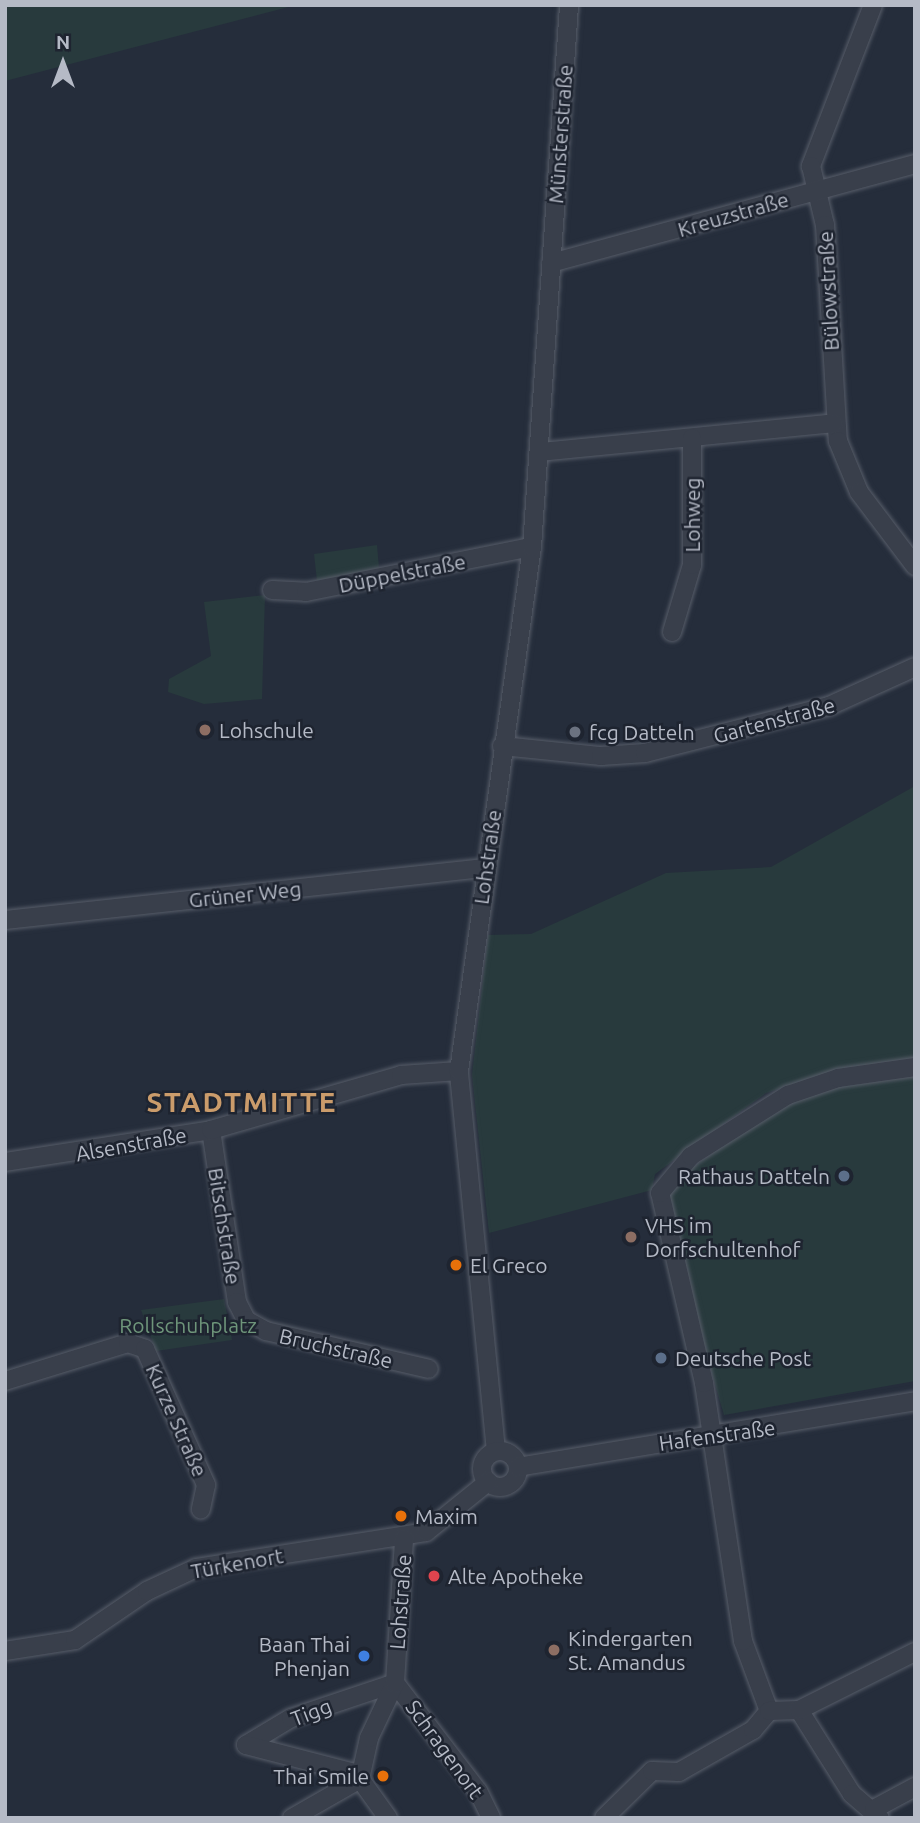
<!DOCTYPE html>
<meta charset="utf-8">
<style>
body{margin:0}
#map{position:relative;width:920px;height:1823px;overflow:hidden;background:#252d3b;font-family:Ubuntu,sans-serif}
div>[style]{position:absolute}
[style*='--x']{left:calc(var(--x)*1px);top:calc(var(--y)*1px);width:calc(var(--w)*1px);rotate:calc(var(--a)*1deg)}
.green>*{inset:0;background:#283a3d}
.roads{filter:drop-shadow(0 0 2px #575d69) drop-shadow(0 0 2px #575d69)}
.street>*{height:18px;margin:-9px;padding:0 9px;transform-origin:9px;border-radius:9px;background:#393f4b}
.street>.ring{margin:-9px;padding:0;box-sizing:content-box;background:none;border:18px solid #393f4b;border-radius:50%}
.dots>*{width:19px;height:19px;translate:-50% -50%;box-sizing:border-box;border:4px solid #1e2430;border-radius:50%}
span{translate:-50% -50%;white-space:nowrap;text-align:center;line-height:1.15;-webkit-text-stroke:5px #1e2430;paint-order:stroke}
.street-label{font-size:21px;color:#b5bac6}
.poi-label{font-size:21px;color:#b5bac6}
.left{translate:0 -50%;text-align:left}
.right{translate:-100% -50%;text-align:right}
.park-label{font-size:21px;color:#6e957a}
.district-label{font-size:28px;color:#cb9c6b;font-weight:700;letter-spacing:2px}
.frame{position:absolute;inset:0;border:7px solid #b5bac6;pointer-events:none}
.north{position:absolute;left:28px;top:28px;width:70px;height:70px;-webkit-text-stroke:5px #1e2430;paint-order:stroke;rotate:0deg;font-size:19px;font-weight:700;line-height:28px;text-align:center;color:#b5bac6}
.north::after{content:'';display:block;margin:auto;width:24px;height:32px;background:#b5bac6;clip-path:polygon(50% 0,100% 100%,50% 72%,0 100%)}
</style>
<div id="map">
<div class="green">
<div style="clip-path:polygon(5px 5px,296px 5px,5px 81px)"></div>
<div style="clip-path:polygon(377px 545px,379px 568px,317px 581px,314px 554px)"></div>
<div style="clip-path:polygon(265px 595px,262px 699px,204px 704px,168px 692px,169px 679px,211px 656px,204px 602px)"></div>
<div style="clip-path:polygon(915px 786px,915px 1060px,830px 1073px,766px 1093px,655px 1174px,652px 1190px,489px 1233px,472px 1075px,488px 935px,531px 934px,666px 873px,771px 867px)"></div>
<div style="clip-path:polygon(915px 1072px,915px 1381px,724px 1415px,665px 1213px,668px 1185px,774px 1109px,839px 1085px)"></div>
<div style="clip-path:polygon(224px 1299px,232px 1340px,156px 1351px,141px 1310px)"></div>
</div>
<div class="roads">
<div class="street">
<div style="--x:873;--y:5;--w:173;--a:111.1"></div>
<div style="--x:811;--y:166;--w:61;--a:76.7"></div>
<div style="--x:825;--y:225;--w:216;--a:86.6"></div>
<div style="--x:838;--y:441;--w:55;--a:67.6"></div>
<div style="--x:859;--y:492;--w:93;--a:52.9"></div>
<div style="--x:551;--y:263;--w:377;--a:-15.2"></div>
<div style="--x:540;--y:452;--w:295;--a:-5.6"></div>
<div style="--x:272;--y:590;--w:34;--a:3"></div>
<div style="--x:306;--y:592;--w:230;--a:-11.3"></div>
<div style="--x:672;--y:632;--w:70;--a:-73.4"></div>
<div style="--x:692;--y:565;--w:127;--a:-90"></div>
<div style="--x:502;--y:746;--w:100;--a:5.8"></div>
<div style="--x:601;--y:756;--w:44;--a:-3.9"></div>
<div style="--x:645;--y:753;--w:190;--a:-14.3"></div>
<div style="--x:829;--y:706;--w:94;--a:-24.4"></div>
<div style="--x:5;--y:920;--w:483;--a:-6.2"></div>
<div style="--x:211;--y:1130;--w:174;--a:81.4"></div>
<div style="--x:237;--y:1302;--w:20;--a:63"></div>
<div style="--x:246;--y:1320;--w:23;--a:29"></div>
<div style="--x:266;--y:1331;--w:167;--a:13.1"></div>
<div style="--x:5;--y:1162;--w:208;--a:-8.8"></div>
<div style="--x:211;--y:1130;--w:198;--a:-16.1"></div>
<div style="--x:401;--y:1075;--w:58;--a:-3.9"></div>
<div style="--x:5;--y:1381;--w:129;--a:-17.2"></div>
<div style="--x:128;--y:1343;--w:18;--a:19"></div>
<div style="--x:145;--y:1349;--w:149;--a:65.8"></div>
<div style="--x:206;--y:1485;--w:25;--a:102"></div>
<div style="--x:496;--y:1451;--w:382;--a:-95.6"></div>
<div style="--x:459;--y:1071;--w:529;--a:-82.07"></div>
<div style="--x:532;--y:547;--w:543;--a:-86.09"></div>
<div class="ring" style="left:482px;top:1451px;width:18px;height:18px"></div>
<div style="--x:518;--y:1467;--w:402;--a:-9.4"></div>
<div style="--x:5;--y:1651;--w:71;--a:-8.9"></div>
<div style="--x:75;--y:1640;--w:87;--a:-34.2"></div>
<div style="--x:147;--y:1591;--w:54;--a:-25.1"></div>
<div style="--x:196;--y:1568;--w:233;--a:-8.9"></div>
<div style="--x:426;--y:1532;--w:80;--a:-38.9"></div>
<div style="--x:395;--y:1683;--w:136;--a:52.5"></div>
<div style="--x:478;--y:1791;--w:30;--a:64"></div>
<div style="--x:799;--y:1710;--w:99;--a:57.8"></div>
<div style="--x:852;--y:1794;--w:37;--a:41"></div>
<div style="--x:769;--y:1711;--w:75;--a:-110.4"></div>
<div style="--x:743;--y:1641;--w:261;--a:-98.6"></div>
<div style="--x:704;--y:1383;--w:195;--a:-103"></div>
<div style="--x:660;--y:1193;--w:48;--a:-50"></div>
<div style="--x:691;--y:1156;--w:115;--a:-32.2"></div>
<div style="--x:788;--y:1095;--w:53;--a:-18.8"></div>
<div style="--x:838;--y:1078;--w:78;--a:-8.1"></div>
<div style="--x:246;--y:1745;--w:52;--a:-31"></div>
<div style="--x:291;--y:1718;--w:110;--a:-18.6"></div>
<div style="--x:246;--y:1745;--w:116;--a:14.5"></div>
<div style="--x:360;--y:1779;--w:42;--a:-77.6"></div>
<div style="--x:369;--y:1738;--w:61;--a:-64.7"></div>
<div style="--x:395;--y:1683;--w:145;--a:-86.4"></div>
<div style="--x:360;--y:1779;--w:48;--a:54.3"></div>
<div style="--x:874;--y:1809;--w:47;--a:-28.2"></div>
<div style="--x:292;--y:1818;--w:78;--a:-29.8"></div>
<div style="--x:604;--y:1818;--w:67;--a:-44.4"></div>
<div style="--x:652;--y:1771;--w:27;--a:2"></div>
<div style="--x:679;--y:1772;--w:85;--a:-29.6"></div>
<div style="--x:753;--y:1730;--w:25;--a:-50"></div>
<div style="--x:769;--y:1711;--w:30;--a:-2"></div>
<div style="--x:799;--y:1710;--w:130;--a:-26.6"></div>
</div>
</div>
<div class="dots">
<div style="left:205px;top:730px;background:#8d6e63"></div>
<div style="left:575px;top:732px;background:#6b7280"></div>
<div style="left:844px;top:1176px;background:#5c6f8a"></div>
<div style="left:631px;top:1237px;background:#8d6e63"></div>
<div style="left:456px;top:1265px;background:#e8710a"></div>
<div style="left:661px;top:1358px;background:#5c6f8a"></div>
<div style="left:401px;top:1516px;background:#e8710a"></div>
<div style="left:434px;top:1576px;background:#e0444e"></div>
<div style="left:554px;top:1650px;background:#8d6e63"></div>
<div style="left:364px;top:1656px;background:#3f7fe0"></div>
<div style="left:383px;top:1776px;background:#e8710a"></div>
</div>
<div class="street-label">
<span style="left:560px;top:134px;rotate:-86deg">Münsterstraße</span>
<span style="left:733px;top:214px;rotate:-16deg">Kreuzstraße</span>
<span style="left:828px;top:291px;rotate:-93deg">Bülowstraße</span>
<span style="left:692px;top:515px;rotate:-90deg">Lohweg</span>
<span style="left:402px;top:573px;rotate:-11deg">Düppelstraße</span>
<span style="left:774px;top:720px;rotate:-15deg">Gartenstraße</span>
<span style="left:487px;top:857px;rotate:-82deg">Lohstraße</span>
<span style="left:245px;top:894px;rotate:-6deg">Grüner Weg</span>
<span style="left:131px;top:1144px;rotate:-10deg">Alsenstraße</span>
<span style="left:225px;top:1226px;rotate:81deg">Bitschstraße</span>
<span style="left:336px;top:1348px;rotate:13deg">Bruchstraße</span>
<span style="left:177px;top:1420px;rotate:66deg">Kurze Straße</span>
<span style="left:717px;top:1435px;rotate:-8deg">Hafenstraße</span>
<span style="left:237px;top:1563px;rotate:-10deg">Türkenort</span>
<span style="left:400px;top:1602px;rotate:-86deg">Lohstraße</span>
<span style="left:311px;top:1712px;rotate:-21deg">Tigg</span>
<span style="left:445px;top:1749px;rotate:54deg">Schragenort</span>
</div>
<div class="poi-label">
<span class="left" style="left:219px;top:730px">Lohschule</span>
<span class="left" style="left:589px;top:732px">fcg Datteln</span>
<span class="right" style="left:830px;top:1176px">Rathaus Datteln</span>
<span class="left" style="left:645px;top:1237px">VHS im<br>Dorfschultenhof</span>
<span class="left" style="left:470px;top:1265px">El Greco</span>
<span class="left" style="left:675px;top:1358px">Deutsche Post</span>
<span class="left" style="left:415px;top:1516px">Maxim</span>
<span class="left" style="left:448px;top:1576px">Alte Apotheke</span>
<span class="left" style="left:568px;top:1650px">Kindergarten<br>St. Amandus</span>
<span class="right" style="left:350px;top:1656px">Baan Thai<br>Phenjan</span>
<span class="right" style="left:369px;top:1776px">Thai Smile</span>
</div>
<div class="park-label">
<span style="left:188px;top:1325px">Rollschuhplatz</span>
</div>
<div class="district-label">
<span style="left:242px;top:1102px">STADTMITTE</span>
</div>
<div class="frame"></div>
<div class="north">N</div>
</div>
